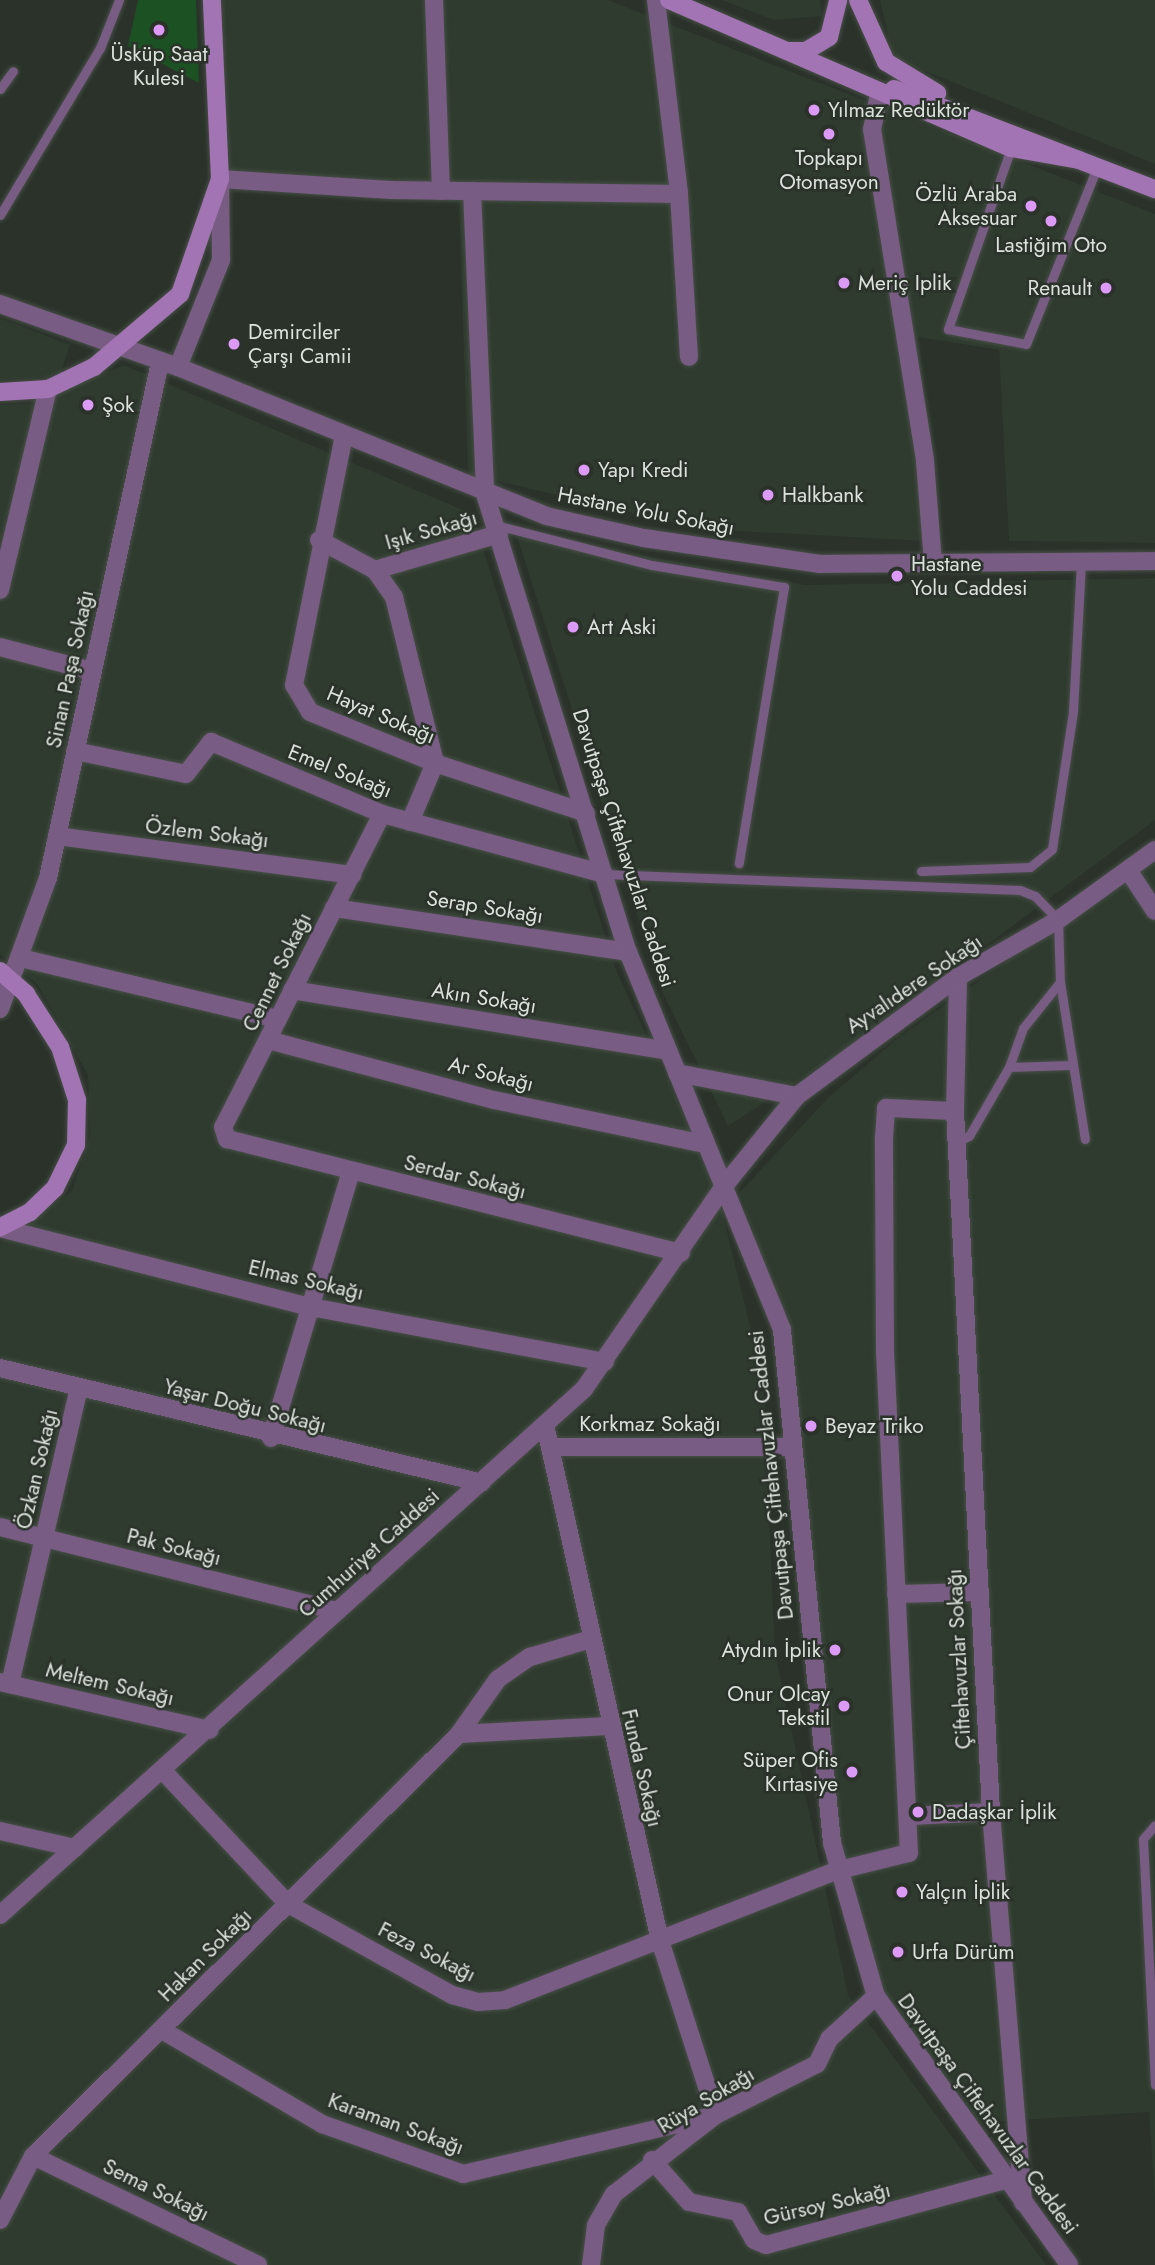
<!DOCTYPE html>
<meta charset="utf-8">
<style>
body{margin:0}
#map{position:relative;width:1155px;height:2265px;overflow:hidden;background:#2a322a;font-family:Jost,sans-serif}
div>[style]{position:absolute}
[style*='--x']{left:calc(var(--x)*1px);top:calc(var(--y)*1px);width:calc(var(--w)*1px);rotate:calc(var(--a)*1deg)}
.built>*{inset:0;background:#2e3b2e}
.green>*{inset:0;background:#1b5123}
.roads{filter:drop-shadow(0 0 2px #464e46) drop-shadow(0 0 2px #464e46)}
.service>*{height:9px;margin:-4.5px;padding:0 4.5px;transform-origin:4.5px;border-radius:4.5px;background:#795c84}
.minor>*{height:18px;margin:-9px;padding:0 9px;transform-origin:9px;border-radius:9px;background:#795c84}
.tertiary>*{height:18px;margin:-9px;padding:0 9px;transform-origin:9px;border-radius:9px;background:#795c84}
.secondary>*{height:18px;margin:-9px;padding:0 9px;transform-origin:9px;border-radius:9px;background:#a274b3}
.dots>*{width:19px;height:19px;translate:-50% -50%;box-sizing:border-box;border:4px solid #2a322a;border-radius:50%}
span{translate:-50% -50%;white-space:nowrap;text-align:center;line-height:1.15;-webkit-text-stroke:5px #2a322a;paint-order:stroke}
.poi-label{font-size:21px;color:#dbe1db}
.left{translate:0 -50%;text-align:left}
.right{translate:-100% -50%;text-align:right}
.street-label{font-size:21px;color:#dbe1db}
</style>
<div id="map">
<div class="built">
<div style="clip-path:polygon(213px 0,608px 0,1155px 214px,1155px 543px,1009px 541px,999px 350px,918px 337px,942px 542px,701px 529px,468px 474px,459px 202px,232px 188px)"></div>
<div style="clip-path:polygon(722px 0,820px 0,822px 16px,774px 20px)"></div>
<div style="clip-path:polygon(880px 0,1155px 0,1155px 164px,893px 58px)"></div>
<div style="clip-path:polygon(0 318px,70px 345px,60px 376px,0 380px)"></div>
<div style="clip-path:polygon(124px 365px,472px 514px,616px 970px,715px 1182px,763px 1379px,775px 1652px,848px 1995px,1046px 2265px,0 2265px,0 1243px,72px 1191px,90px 1136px,88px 1075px,38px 985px,0 955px,0 405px,30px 404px)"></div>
<div style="clip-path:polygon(516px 533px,805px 585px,1155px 578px,1155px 820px,847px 1049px,728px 1126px,660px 987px)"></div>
<div style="clip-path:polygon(1155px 856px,1155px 2202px,1149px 2112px,971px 2123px,878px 1993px,844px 1876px,786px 1330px,740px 1192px,829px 1097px,898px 1038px)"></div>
</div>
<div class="green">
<div style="clip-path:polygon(138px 0,196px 0,199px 83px,128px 46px)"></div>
</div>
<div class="roads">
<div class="service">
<div style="--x:0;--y:89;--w:22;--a:-54"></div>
<div style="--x:1011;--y:148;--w:192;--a:109.2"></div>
<div style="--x:948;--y:329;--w:79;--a:10.9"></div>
<div style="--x:1026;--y:344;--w:191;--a:-68.1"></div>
<div style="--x:0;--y:215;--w:195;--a:-59.1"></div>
<div style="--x:100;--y:48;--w:52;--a:-68.4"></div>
<div style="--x:496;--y:525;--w:161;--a:14.4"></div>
<div style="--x:652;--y:565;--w:134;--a:9.5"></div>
<div style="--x:784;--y:587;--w:280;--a:99.3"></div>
<div style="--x:921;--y:871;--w:109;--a:-2.1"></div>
<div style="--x:1030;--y:867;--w:28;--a:-39"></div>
<div style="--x:1052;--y:849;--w:140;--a:-81.3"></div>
<div style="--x:1073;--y:711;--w:149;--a:-86.9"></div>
<div style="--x:604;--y:874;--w:416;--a:2.2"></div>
<div style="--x:1020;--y:890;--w:16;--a:22"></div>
<div style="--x:1035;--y:896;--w:33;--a:46"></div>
<div style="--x:1058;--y:920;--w:62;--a:88.2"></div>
<div style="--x:1060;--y:982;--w:159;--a:81"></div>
<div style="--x:1009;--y:1067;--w:61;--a:-1.9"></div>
<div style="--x:957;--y:1142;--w:13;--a:-27"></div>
<div style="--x:969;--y:1136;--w:80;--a:-59.9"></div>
<div style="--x:1009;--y:1067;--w:41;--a:-70.3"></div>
<div style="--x:1023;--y:1028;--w:59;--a:-51.2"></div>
<div style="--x:1155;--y:1825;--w:18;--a:131"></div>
<div style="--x:1143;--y:1839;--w:246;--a:87.2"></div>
</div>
<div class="minor">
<div style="--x:434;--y:0;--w:191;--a:87.9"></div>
<div style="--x:656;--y:0;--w:195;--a:83.2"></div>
<div style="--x:679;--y:194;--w:163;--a:86.5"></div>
<div style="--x:879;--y:94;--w:36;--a:101"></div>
<div style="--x:872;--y:129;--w:336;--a:80.9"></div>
<div style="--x:925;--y:461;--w:101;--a:85.5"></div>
<div style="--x:472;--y:191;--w:303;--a:87.5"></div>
<div style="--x:178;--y:367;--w:115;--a:-68.1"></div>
<div style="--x:221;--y:260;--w:81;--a:-90.7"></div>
<div style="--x:220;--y:179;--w:171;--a:3.7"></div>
<div style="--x:391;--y:190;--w:288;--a:0.8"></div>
<div style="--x:344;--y:435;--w:255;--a:101.3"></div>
<div style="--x:294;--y:685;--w:31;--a:59"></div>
<div style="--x:310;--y:712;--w:135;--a:22.2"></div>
<div style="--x:435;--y:763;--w:159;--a:18.3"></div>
<div style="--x:319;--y:540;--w:64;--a:28.2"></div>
<div style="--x:375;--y:570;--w:33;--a:55"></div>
<div style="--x:394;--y:597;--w:171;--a:76.1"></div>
<div style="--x:435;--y:763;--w:64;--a:113"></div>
<div style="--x:375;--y:570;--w:129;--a:-16.2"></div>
<div style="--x:0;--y:590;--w:207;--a:-76.6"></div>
<div style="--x:0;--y:647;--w:95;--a:14.6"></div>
<div style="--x:75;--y:751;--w:113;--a:11.7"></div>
<div style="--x:186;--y:774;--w:41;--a:-52"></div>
<div style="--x:211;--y:742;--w:186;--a:22.8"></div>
<div style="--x:382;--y:814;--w:230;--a:15.1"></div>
<div style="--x:382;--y:814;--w:351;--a:116.9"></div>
<div style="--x:223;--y:1127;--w:13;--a:72"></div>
<div style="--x:227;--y:1139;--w:468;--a:14.1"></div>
<div style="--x:57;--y:836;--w:298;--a:7.5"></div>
<div style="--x:1128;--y:870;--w:49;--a:56.6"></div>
<div style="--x:334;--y:908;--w:297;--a:8.5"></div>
<div style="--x:21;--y:958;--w:264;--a:13.4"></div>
<div style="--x:292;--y:990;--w:381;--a:9.2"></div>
<div style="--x:0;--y:1009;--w:140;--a:-69.9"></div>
<div style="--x:48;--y:878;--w:528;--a:-77.75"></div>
<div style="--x:268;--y:1040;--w:234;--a:14.9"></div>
<div style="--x:494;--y:1100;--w:215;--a:11.8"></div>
<div style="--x:677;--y:1073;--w:122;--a:10.9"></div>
<div style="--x:955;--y:1111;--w:134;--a:-88.7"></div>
<div style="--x:0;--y:1228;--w:321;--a:14.3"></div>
<div style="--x:311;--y:1307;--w:299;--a:10.6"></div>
<div style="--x:0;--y:1368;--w:495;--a:13.4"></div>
<div style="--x:271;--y:1438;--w:278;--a:-73.3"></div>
<div style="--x:550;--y:1447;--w:242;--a:0"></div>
<div style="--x:0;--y:1527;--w:346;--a:14"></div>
<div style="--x:896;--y:1594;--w:82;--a:-1.4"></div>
<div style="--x:0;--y:1682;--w:215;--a:12.9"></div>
<div style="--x:10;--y:1684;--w:305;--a:-76.9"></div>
<div style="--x:459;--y:1734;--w:149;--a:-3.1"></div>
<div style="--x:164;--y:1772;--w:181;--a:46.8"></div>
<div style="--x:288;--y:1904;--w:188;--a:29"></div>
<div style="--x:452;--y:1995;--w:27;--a:15"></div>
<div style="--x:478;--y:2002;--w:27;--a:-4"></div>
<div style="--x:505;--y:2000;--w:358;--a:-21.3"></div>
<div style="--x:839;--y:1870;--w:72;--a:-13.7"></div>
<div style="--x:909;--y:1853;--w:503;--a:-92.74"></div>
<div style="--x:885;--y:1351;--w:213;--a:-90.3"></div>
<div style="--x:884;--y:1138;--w:30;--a:-86"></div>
<div style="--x:886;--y:1108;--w:69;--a:2.5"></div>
<div style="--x:955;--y:1111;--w:702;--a:87.06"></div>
<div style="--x:991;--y:1812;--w:392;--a:85.3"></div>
<div style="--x:910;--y:1816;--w:81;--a:-2.8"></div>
<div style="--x:0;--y:1831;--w:77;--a:12.8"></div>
<div style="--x:0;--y:1915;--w:786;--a:-42.01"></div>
<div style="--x:584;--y:1389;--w:247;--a:-55.4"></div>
<div style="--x:724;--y:1186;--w:116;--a:-51"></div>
<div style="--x:797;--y:1096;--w:200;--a:-36.5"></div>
<div style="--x:958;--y:977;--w:115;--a:-29.7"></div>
<div style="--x:1058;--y:920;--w:120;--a:-35.8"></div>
<div style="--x:162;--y:2030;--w:186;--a:30.4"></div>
<div style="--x:322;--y:2124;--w:150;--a:19.5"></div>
<div style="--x:463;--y:2174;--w:260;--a:-13.1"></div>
<div style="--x:716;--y:2115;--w:183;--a:-107.8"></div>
<div style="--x:660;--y:1941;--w:529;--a:-102.56"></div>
<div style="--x:33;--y:2156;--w:250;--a:25.8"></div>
<div style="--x:652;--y:2160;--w:56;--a:48.6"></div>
<div style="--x:689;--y:2202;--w:50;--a:11.5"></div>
<div style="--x:738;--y:2212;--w:32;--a:60"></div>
<div style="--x:754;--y:2240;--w:13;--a:23"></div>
<div style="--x:766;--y:2245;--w:249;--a:-15.2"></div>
<div style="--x:0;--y:2220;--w:72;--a:-62.7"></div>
<div style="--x:33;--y:2156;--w:600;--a:-44.73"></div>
<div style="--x:459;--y:1734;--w:67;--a:-54.7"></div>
<div style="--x:498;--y:1679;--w:39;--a:-35"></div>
<div style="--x:530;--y:1657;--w:64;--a:-16.4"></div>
<div style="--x:591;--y:2265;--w:40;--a:-82.9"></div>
<div style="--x:596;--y:2225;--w:36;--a:-60"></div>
<div style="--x:614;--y:2194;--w:129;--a:-37.8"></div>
<div style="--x:716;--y:2115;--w:113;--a:-26.8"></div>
<div style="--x:817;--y:2064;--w:28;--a:-64"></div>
<div style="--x:829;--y:2039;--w:64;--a:-42.5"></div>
</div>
<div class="tertiary">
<div style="--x:0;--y:304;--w:189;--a:19.5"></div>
<div style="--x:178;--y:367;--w:397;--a:22"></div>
<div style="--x:546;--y:516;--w:100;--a:12.7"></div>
<div style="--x:644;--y:538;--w:178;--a:8.4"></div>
<div style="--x:820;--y:564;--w:335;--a:-0.5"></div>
<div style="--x:485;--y:494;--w:480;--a:72.7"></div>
<div style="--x:628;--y:952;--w:408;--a:67.8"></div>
<div style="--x:782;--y:1330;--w:515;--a:84.43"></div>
<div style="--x:832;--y:1843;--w:159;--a:74"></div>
<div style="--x:876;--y:1996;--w:331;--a:54.3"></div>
</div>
<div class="secondary">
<div style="--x:669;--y:0;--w:373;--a:23.4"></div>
<div style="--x:1011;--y:148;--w:69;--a:10"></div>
<div style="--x:858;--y:0;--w:68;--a:65.7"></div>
<div style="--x:886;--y:62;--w:60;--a:31.3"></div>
<div style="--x:789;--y:51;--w:17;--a:0"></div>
<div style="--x:806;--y:51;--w:27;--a:-31"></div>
<div style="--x:829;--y:37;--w:38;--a:-76"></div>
<div style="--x:894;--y:89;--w:280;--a:21"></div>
<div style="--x:0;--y:392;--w:48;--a:-3.6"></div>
<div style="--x:48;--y:389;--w:51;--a:-25.6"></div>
<div style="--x:94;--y:367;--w:113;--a:-40.3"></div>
<div style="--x:180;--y:294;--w:122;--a:-70.8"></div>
<div style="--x:220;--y:179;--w:179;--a:-92.6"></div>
<div style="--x:0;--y:971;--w:35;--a:41"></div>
<div style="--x:26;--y:994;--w:63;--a:57.3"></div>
<div style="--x:60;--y:1047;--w:56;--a:72.2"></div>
<div style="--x:77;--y:1100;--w:45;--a:91.3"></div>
<div style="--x:76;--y:1145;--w:48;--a:116"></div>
<div style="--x:55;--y:1188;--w:35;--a:136"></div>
<div style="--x:30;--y:1212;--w:34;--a:153"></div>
</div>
</div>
<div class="dots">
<div style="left:159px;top:30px;background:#dc99f5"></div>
<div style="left:814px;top:110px;background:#dc99f5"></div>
<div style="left:829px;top:134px;background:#dc99f5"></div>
<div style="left:1031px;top:206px;background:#dc99f5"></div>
<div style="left:1051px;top:221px;background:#dc99f5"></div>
<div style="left:844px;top:283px;background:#dc99f5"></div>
<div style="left:1106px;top:288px;background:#dc99f5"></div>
<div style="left:234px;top:344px;background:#dc99f5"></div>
<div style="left:88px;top:405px;background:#dc99f5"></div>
<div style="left:584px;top:470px;background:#dc99f5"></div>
<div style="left:768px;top:495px;background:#dc99f5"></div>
<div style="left:897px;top:576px;background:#dc99f5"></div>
<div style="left:573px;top:627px;background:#dc99f5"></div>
<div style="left:811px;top:1426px;background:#dc99f5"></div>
<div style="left:835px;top:1650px;background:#dc99f5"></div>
<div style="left:844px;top:1706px;background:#dc99f5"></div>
<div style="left:852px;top:1772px;background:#dc99f5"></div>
<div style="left:918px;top:1812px;background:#dc99f5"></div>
<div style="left:902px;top:1892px;background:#dc99f5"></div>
<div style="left:898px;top:1952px;background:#dc99f5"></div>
</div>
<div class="poi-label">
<span style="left:159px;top:66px">Üsküp Saat<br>Kulesi</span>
<span class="left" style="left:828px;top:110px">Yılmaz Redüktör</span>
<span style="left:829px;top:170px">Topkapı<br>Otomasyon</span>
<span class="right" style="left:1017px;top:206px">Özlü Araba<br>Aksesuar</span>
<span style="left:1051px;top:245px">Lastiğim Oto</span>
<span class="left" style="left:858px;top:283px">Meriç Iplik</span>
<span class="right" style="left:1092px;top:288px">Renault</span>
<span class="left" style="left:248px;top:344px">Demirciler<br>Çarşı Camii</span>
<span class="left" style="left:102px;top:405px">Şok</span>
<span class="left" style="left:598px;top:470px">Yapı Kredi</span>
<span class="left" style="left:782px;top:495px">Halkbank</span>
<span class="left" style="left:911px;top:576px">Hastane<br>Yolu Caddesi</span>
<span class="left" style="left:587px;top:627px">Art Aski</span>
<span class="left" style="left:825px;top:1426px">Beyaz Triko</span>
<span class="right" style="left:821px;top:1650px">Atydın İplik</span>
<span class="right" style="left:830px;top:1706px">Onur Olcay<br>Tekstil</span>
<span class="right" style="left:838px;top:1772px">Süper Ofis<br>Kırtasiye</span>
<span class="left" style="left:932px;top:1812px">Dadaşkar İplik</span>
<span class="left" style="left:916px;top:1892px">Yalçın İplik</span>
<span class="left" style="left:912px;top:1952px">Urfa Dürüm</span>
</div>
<div class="street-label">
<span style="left:646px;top:511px;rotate:11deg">Hastane Yolu Sokağı</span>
<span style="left:431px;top:530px;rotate:-16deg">Işık Sokağı</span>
<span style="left:70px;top:669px;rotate:-78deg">Sinan Paşa Sokağı</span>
<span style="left:381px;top:715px;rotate:23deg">Hayat Sokağı</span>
<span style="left:340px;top:771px;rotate:22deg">Emel Sokağı</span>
<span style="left:207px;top:833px;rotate:7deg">Özlem Sokağı</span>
<span style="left:624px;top:848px;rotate:72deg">Davutpaşa Çiftehavuzlar Caddesi</span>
<span style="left:485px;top:907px;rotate:9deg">Serap Sokağı</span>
<span style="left:277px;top:972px;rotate:-64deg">Cennet Sokağı</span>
<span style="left:914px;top:984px;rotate:-34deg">Ayvalıdere Sokağı</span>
<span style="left:484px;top:998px;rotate:9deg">Akın Sokağı</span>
<span style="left:491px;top:1074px;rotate:14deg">Ar Sokağı</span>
<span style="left:465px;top:1177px;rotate:14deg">Serdar Sokağı</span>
<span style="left:306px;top:1280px;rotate:13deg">Elmas Sokağı</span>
<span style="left:245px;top:1406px;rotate:14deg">Yaşar Doğu Sokağı</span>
<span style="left:650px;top:1424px">Korkmaz Sokağı</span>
<span style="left:37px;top:1469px;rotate:-77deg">Özkan Sokağı</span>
<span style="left:771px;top:1475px;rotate:-96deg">Davutpaşa Çiftehavuzlar Caddesi</span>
<span style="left:174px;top:1547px;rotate:14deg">Pak Sokağı</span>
<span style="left:369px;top:1553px;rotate:-42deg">Cumhuriyet Caddesi</span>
<span style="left:959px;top:1659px;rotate:-93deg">Çiftehavuzlar Sokağı</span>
<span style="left:110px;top:1684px;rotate:13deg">Meltem Sokağı</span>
<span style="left:642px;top:1768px;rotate:77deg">Funda Sokağı</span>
<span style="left:427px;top:1952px;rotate:27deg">Feza Sokağı</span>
<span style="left:205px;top:1955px;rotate:-45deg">Hakan Sokağı</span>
<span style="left:706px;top:2100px;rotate:-31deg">Rüya Sokağı</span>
<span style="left:988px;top:2114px;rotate:54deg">Davutpaşa Çiftehavuzlar Caddesi</span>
<span style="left:396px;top:2124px;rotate:20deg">Karaman Sokağı</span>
<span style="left:156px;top:2190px;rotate:26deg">Sema Sokağı</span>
<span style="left:827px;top:2204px;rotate:-13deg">Gürsoy Sokağı</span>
</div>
</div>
